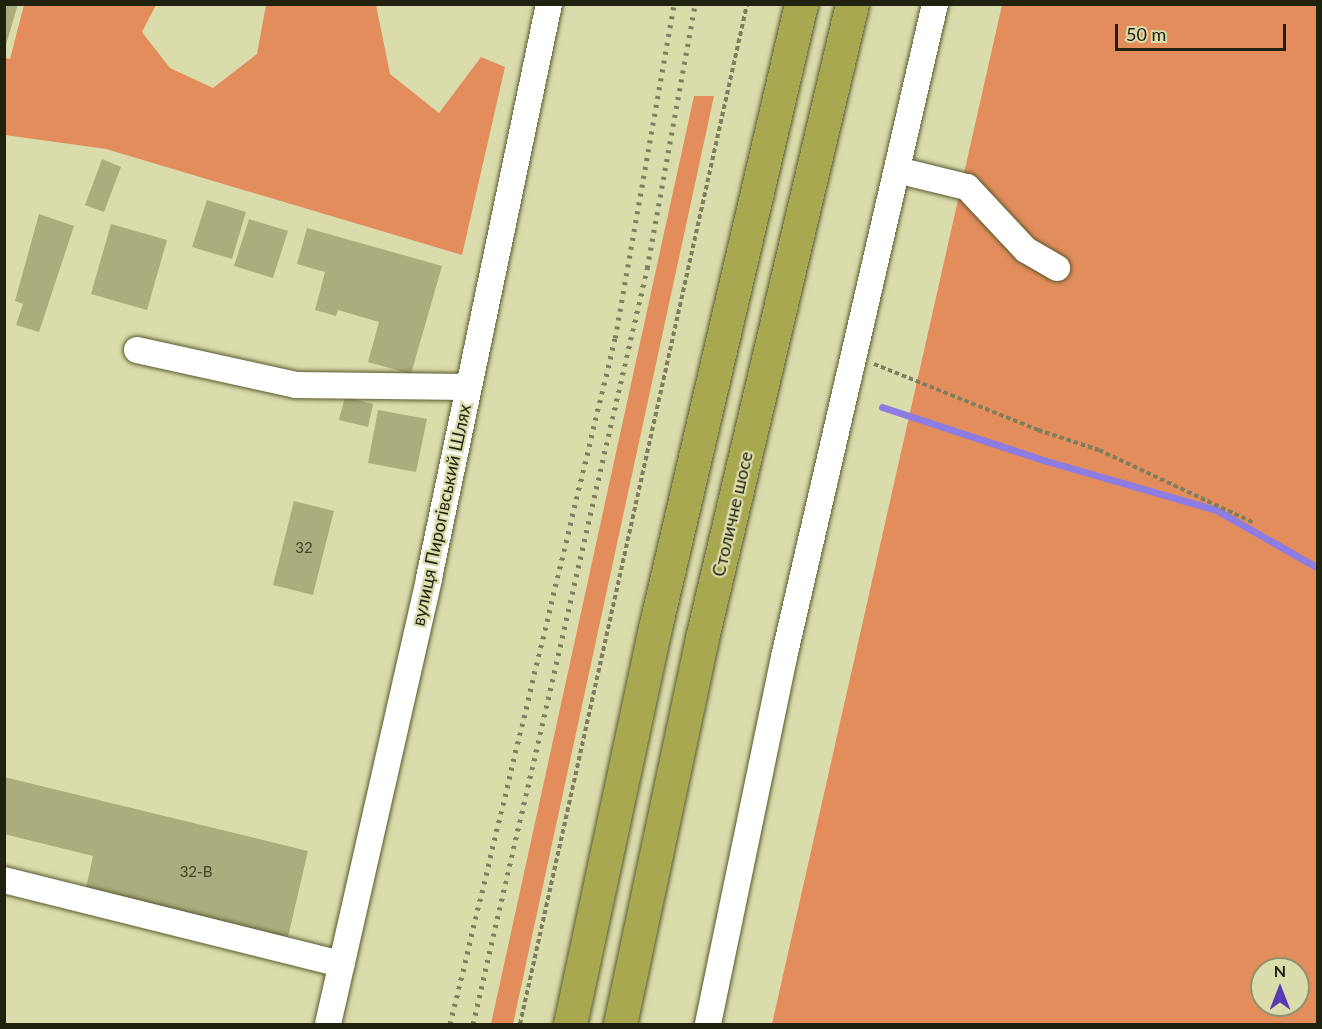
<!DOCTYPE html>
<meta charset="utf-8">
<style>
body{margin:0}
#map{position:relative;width:1322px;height:1029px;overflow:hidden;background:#dadcac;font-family:Lato,sans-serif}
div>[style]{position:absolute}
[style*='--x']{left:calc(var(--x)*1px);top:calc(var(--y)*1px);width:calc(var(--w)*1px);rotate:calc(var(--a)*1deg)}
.green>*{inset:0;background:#e48d5c}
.stream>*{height:7px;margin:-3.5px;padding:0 3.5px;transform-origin:3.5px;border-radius:3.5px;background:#8d7ce3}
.building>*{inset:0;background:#acad7f}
.path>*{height:4px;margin-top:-2px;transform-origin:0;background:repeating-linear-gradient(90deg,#7d7e5d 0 4.5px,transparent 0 7.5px)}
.roads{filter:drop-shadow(0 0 2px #59592e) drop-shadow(0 0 2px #59592e)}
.minor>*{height:26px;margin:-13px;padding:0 13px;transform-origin:13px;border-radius:13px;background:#fff}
.highway>*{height:33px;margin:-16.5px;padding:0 16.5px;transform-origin:16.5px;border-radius:16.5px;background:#a8a850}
.rail>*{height:4.5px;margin-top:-2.25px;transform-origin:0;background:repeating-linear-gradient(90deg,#7f805f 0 3px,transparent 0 9px)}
span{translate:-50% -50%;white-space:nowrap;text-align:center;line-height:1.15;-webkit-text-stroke:4.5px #dadcac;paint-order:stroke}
.number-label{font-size:15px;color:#44442b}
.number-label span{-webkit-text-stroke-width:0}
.street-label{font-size:18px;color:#21210f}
.frame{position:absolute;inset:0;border:6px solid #21210f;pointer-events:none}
.north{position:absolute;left:1250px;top:957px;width:60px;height:60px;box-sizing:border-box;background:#dadcac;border:2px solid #90916d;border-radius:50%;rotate:0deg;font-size:16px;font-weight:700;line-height:24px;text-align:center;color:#21210f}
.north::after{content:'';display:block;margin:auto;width:21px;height:27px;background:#593ab2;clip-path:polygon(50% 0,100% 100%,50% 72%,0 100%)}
.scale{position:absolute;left:1115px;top:24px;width:171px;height:27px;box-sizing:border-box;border:3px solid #21210f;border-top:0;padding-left:8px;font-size:18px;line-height:21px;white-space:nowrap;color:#21210f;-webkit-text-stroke:4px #dadcac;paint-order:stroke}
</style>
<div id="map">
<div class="green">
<div style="clip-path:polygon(376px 5px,390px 74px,439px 113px,481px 57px,505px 67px,462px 255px,106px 149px,5px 135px,5px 58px,10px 59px,24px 5px,156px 5px,142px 32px,170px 68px,213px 88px,257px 54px,266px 5px)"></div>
<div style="clip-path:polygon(evenodd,1002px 5px,1317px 5px,1317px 1024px,772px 1024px,1002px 5px,1262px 969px,1298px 969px,1298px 1005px,1262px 1005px,1262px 969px)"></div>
<div style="clip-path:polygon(694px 96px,714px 96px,513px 1024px,491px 1024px)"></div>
</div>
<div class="stream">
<div style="--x:882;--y:407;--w:169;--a:18.2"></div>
<div style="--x:1043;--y:460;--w:180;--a:16.1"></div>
<div style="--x:1216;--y:510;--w:117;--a:29.6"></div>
</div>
<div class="building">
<div style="clip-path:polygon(4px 4px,18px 4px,5px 48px,4px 48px)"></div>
<div style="clip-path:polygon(102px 159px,121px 167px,104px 212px,85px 205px)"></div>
<div style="clip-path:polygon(207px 200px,246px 212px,232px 259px,192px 247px)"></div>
<div style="clip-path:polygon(39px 214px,74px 226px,39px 332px,16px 325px,23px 304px,15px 301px)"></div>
<div style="clip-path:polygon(249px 219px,288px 231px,273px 278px,234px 266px)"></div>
<div style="clip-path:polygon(111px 224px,167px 240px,147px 310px,91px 294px)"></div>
<div style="clip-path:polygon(307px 228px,442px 266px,411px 374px,368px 362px,379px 322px,338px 310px,336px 316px,315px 310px,325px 272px,297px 264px)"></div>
<div style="clip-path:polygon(345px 397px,373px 404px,368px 427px,339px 420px)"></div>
<div style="clip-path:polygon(378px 410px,427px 419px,416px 472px,368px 463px)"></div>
<div style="clip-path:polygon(294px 501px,334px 511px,313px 595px,273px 585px)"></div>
<div style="clip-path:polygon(4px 777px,308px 851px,288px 937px,86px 888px,93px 856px,4px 834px)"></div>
</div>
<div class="path">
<div style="--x:874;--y:364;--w:177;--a:21.9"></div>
<div style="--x:1038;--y:430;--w:64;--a:18.2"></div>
<div style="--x:1099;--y:450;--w:171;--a:25.2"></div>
<div style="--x:520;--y:1024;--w:1045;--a:-77.45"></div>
</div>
<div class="roads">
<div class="minor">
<div style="--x:897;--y:170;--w:72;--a:13.7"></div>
<div style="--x:967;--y:187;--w:86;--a:46.9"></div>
<div style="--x:1026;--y:250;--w:36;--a:30"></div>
<div style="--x:137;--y:350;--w:163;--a:12.4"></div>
<div style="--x:296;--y:385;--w:172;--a:0.7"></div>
<div style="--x:4;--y:880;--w:348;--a:14"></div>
<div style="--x:328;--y:1024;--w:457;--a:-77.2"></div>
<div style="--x:429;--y:578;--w:586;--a:-78.19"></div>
<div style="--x:708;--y:1024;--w:375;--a:-78.3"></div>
<div style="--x:784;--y:657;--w:670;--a:-76.98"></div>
</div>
<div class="highway">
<div style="--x:570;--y:1024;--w:405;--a:-77.9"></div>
<div style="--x:655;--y:628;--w:641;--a:-76.83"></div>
<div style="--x:620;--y:1024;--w:395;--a:-78"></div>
<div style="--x:702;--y:638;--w:652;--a:-76.69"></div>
</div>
</div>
<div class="rail">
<div style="--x:450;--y:1024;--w:706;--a:-76.48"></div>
<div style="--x:615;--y:338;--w:339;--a:-80"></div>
<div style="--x:473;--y:1024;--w:776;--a:-77.04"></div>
<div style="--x:647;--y:268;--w:268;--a:-79.7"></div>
</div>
<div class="number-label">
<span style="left:304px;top:548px">32</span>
<span style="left:196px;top:872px">32-В</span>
</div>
<div class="street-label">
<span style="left:732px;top:514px;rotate:-77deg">Столичне шосе</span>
<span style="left:441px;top:515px;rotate:-78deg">вулиця Пирогівський Шлях</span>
</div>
<div class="frame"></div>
<div class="north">N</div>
<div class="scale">50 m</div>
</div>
